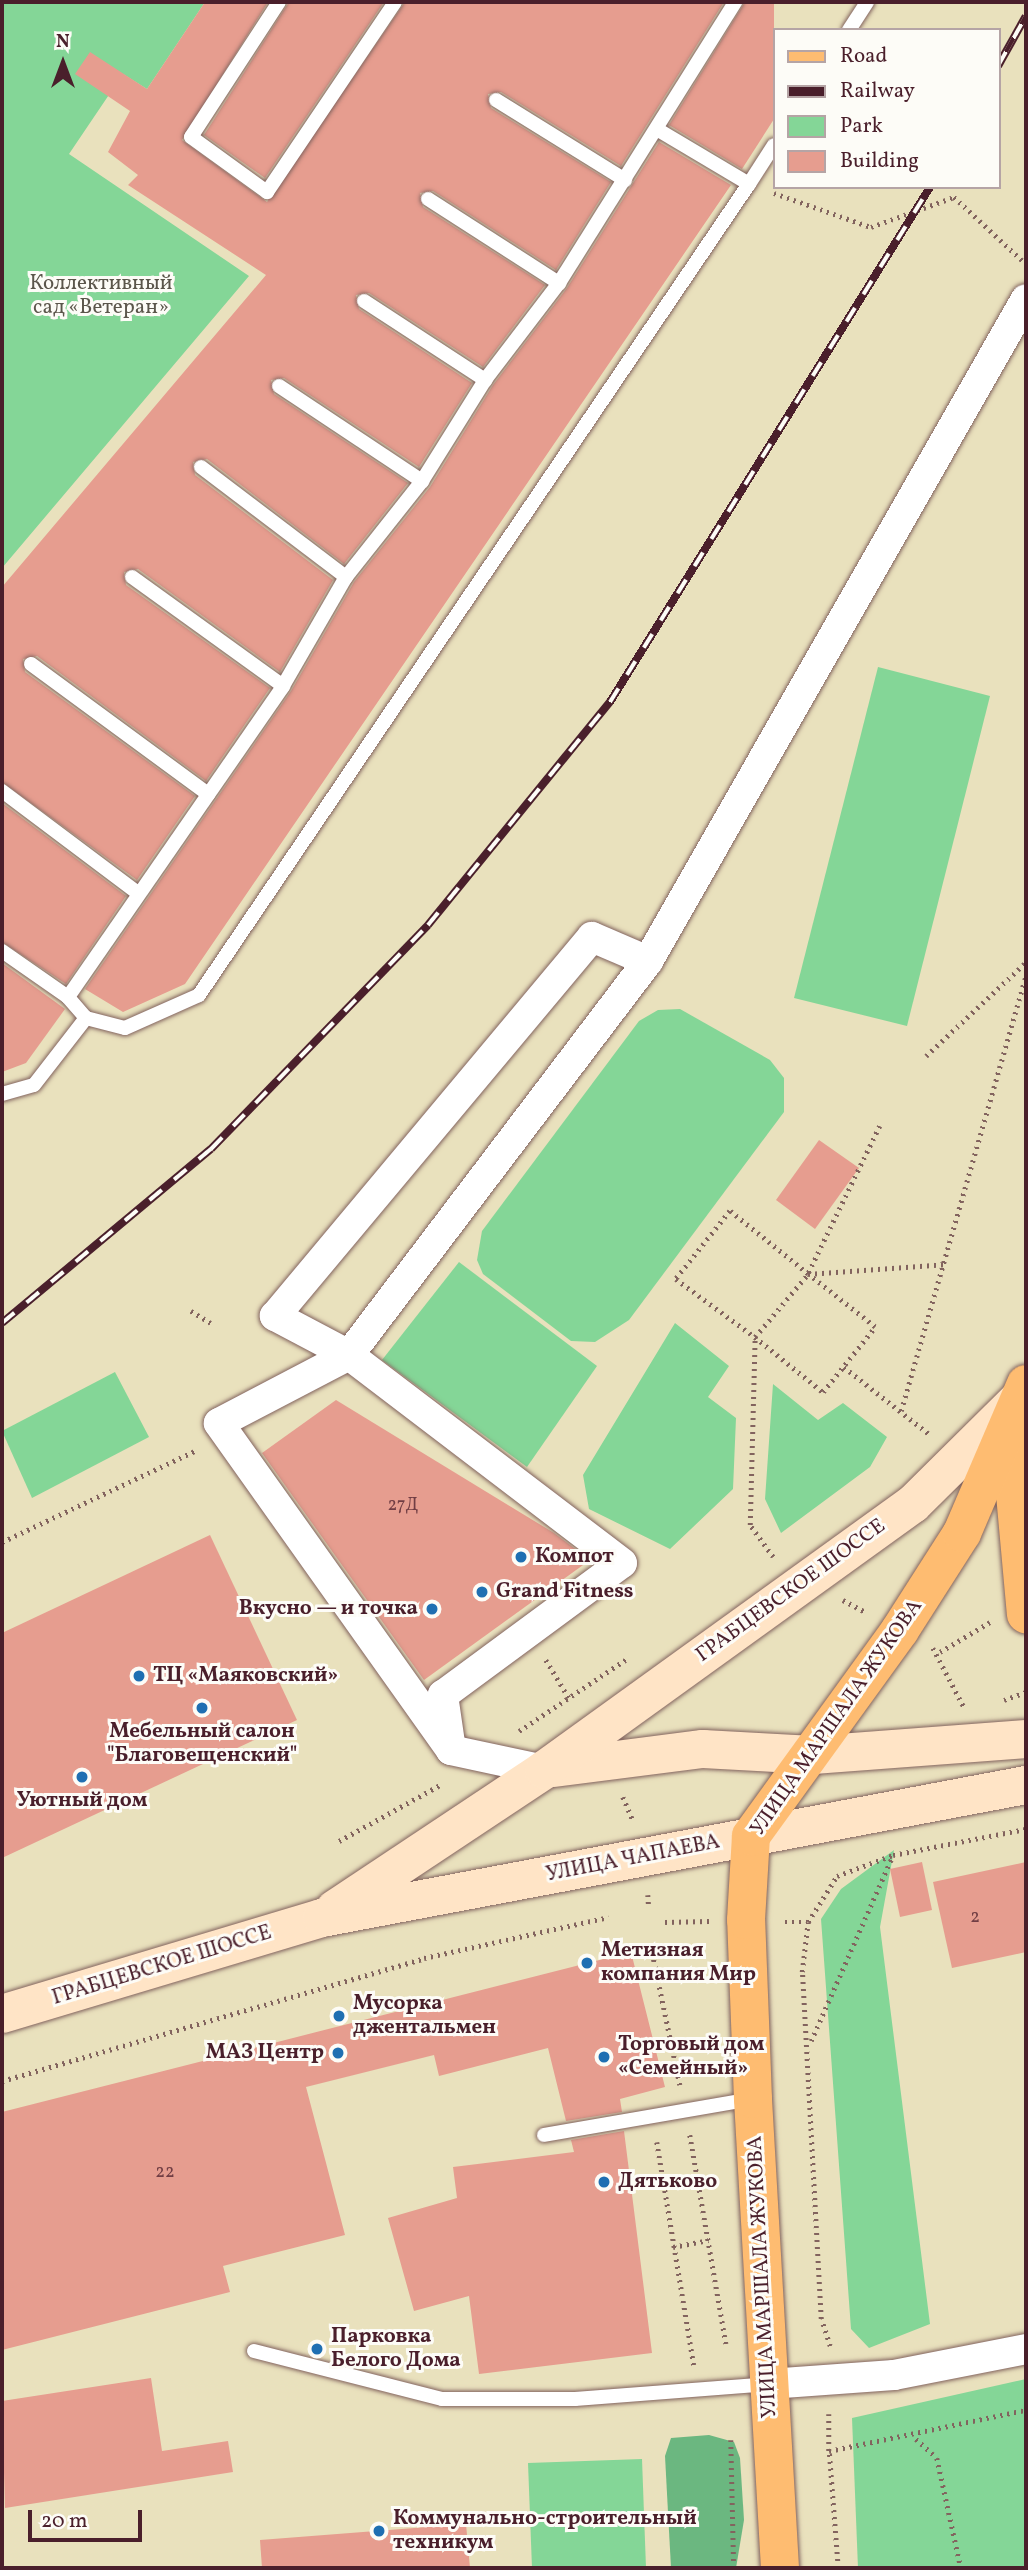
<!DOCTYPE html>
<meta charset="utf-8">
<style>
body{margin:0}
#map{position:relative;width:1028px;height:2570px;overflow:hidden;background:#e9e1bd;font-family:Vollkorn,serif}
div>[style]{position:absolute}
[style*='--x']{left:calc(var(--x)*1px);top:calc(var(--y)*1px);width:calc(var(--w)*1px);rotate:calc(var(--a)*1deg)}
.green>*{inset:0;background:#84d697}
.forest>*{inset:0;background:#6bb780}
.building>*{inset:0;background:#e69d8f}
.path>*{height:4.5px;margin-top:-2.25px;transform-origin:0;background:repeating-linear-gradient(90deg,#82635e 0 2px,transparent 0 7px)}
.roads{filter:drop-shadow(0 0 2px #82635e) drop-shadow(0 0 2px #82635e)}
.service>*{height:14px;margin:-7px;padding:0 7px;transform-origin:7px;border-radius:7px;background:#fff}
.minor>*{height:30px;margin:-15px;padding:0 15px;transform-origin:15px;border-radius:15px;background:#fff}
.secondary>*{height:38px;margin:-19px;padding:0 19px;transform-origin:19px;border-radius:19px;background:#ffe4c6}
.primary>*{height:38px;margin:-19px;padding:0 19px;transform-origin:19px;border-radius:19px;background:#febc71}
.rail>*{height:8px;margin-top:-4px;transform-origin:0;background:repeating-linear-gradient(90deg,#fdfcf7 0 16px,#4a1f2b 0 32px);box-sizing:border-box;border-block:2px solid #4a1f2b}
.dots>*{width:19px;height:19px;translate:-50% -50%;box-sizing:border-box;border:4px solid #fdfcf7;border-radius:50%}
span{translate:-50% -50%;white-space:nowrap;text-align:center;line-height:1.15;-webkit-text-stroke:6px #fdfcf7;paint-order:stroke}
.number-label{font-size:18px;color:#713e44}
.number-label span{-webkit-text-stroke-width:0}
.park-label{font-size:21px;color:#5b564b}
.poi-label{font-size:21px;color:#4a1f2b;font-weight:700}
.left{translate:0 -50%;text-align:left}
.right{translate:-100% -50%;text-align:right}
.street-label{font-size:21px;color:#4a1f2b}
.frame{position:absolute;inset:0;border:4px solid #4a1f2b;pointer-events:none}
.legend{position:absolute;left:773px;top:28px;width:228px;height:161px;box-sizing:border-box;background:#fdfcf7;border:2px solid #b5a4a5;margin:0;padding:9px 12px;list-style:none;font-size:21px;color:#4a1f2b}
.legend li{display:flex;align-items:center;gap:14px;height:35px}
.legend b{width:35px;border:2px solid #b5a4a5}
.north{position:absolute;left:28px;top:28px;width:70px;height:70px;-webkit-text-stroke:5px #fdfcf7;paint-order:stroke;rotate:0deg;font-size:19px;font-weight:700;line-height:28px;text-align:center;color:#4a1f2b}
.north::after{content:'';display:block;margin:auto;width:24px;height:32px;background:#4a1f2b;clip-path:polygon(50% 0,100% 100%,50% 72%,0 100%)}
.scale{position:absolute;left:28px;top:2510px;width:114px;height:32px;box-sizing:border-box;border:4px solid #4a1f2b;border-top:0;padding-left:9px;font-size:21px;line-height:24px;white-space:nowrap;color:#4a1f2b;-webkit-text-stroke:5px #fdfcf7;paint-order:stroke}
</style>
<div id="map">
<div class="green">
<div style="clip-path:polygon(2px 2px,205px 2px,147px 89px,123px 74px,69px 154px,249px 276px,2px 568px)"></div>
<div style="clip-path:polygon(878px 667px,990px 696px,907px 1026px,794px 998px)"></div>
<div style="clip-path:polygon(680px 1009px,770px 1060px,784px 1078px,784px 1112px,629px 1320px,595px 1342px,571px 1341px,483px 1274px,477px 1260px,482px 1231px,639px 1021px,658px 1010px)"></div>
<div style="clip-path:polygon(459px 1262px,597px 1366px,527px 1467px,382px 1360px)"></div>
<div style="clip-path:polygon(675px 1323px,729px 1366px,708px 1397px,736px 1418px,733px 1489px,670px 1549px,589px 1509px,583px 1475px)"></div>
<div style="clip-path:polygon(115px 1372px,149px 1437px,32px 1498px,2px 1431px)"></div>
<div style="clip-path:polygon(773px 1384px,818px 1420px,843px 1403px,887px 1437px,870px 1467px,781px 1533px,765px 1499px)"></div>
<div style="clip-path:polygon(894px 1850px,880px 1927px,930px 2324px,869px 2348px,851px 2329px,821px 1919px,841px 1889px)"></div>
<div style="clip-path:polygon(1026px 2379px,1026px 2568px,858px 2568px,852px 2418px)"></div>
<div style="clip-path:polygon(642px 2459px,646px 2568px,532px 2568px,528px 2463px)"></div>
</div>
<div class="forest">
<div style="clip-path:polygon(709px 2435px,734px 2442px,740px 2458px,744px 2520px,736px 2568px,671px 2568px,665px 2456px,671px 2438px)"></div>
</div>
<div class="building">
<div style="clip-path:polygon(205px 2px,268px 2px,182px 140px,267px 202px,405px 2px,724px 2px,621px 166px,501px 92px,488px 94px,491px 108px,611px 182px,556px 270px,433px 191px,420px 193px,423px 207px,545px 285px,483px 367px,369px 293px,356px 295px,359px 309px,472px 383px,419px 467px,284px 378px,271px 380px,274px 394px,408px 483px,344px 564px,207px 459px,193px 462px,195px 475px,333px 580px,280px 672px,138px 569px,124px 572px,126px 585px,270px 688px,206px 781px,37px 656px,23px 659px,25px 672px,195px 796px,137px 880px,2px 782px,2px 587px,266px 275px,128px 185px,138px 175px,108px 152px,130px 111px,75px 74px,90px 52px,147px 89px)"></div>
<div style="clip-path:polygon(289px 2px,384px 2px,265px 178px,204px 135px)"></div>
<div style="clip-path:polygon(745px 2px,774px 2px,774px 119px,742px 169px,669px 125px)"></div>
<div style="clip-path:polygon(659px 142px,731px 185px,185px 984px,123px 1012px,85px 989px,291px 691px,354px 582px,430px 487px,493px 385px,567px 288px)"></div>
<div style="clip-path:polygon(2px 803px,126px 896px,66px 984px,2px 942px)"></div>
<div style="clip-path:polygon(2px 963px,65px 1009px,26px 1063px,2px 1072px)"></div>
<div style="clip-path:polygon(819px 1140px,859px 1168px,815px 1229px,776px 1200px)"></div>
<div style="clip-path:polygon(336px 1400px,554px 1533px,590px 1560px,424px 1680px,262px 1453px)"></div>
<div style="clip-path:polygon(210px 1535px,297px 1720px,2px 1858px,2px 1633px)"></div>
<div style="clip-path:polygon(922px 1862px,932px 1910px,900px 1917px,890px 1869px)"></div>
<div style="clip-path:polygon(1026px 1862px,1026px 1952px,952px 1968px,933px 1882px)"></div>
<div style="clip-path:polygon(631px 1952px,665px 2087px,620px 2099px,622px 2112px,566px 2121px,548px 2048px,439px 2076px,434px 2055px,306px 2087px,345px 2235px,223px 2266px,230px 2292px,2px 2350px,2px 2112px)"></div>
<div style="clip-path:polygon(624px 2131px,652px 2353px,479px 2374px,469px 2296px,414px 2311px,388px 2218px,457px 2198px,453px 2167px,574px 2152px,571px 2140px)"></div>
<div style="clip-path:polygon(151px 2378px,162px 2451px,228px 2441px,233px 2472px,5px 2508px,2px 2401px)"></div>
<div style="clip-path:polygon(466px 2524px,470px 2568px,262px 2568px,260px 2540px)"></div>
</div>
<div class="path">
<div style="--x:774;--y:193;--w:103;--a:19.3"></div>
<div style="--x:871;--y:227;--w:88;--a:-19.9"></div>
<div style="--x:954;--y:197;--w:98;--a:42.9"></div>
<div style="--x:926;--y:1056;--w:137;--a:-43.2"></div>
<div style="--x:880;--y:1126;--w:165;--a:115.9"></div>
<div style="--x:808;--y:1274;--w:140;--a:-4.1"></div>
<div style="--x:191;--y:1311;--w:23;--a:31"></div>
<div style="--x:844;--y:1367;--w:108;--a:38.2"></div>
<div style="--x:901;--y:1411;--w:455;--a:-74"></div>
<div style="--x:2;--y:1542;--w:216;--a:-25.3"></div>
<div style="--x:773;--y:1557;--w:39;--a:-126"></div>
<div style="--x:750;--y:1525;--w:188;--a:-88.5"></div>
<div style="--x:755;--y:1337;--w:82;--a:-49.9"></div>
<div style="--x:808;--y:1274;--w:100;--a:-141.1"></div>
<div style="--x:730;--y:1211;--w:87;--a:128.5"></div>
<div style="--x:676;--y:1279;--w:98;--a:36.3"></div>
<div style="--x:755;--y:1337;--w:87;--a:39"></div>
<div style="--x:823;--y:1392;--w:83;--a:-51.3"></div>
<div style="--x:875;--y:1327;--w:85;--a:-141.7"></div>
<div style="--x:843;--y:1600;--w:26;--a:28"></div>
<div style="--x:933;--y:1648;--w:67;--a:62.3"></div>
<div style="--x:940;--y:1652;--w:58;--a:-31"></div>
<div style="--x:546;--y:1660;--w:44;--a:58.8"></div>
<div style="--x:1004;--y:1700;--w:23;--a:-20"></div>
<div style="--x:519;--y:1731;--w:131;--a:-33.8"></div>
<div style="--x:623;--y:1797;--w:26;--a:67"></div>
<div style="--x:339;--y:1841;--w:118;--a:-29"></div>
<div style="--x:648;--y:1895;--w:13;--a:86"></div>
<div style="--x:665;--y:1922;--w:44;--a:-1.3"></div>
<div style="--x:785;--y:1922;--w:22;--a:0"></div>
<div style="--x:651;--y:1946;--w:142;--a:78.2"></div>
<div style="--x:811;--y:2041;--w:203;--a:-66.2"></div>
<div style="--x:2;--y:2081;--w:440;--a:-16.2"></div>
<div style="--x:424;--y:1958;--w:189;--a:-12.5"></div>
<div style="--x:690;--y:2135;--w:212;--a:80.2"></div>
<div style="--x:657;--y:2142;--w:226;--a:80.6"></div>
<div style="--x:673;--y:2247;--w:36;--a:-11"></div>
<div style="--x:830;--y:2346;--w:28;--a:-108"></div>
<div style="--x:821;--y:2319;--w:348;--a:-93.1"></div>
<div style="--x:802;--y:1972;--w:50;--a:-83.2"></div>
<div style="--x:808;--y:1922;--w:54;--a:-57.8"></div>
<div style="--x:837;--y:1876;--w:60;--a:-20.6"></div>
<div style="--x:893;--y:1855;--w:136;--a:-11.1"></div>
<div style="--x:829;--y:2414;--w:37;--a:90"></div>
<div style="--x:916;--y:2439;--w:28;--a:42"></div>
<div style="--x:937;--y:2458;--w:113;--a:77.7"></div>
<div style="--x:731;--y:2440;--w:128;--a:88.7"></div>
<div style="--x:838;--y:2568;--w:117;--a:-94.4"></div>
<div style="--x:829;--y:2451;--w:201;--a:-11.8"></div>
</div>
<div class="roads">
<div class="service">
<div style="--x:279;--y:2;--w:161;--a:123.1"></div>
<div style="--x:191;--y:137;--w:94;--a:35.9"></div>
<div style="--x:267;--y:192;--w:229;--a:-56"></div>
<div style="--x:849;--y:30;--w:33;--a:-57"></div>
<div style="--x:496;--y:100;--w:152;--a:31.8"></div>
<div style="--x:749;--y:184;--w:46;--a:-57.3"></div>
<div style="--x:428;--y:199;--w:156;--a:32.7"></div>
<div style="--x:364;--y:301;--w:145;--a:33.1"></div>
<div style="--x:279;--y:386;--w:172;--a:33.6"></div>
<div style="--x:201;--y:467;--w:182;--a:37.2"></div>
<div style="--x:132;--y:577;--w:186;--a:35.8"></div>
<div style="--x:31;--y:664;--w:220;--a:36.3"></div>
<div style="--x:2;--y:791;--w:170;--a:36.9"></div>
<div style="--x:2;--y:951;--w:80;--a:34.9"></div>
<div style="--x:86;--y:1018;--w:40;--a:14.4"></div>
<div style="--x:125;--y:1028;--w:81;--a:-24"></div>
<div style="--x:199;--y:995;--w:980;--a:-55.86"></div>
<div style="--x:749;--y:184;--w:104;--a:-149.2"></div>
<div style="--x:2;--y:1094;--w:33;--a:-16"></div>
<div style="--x:34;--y:1085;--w:85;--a:-52.2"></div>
<div style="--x:86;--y:1018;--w:28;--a:-131"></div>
<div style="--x:68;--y:997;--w:378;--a:-55.3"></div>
<div style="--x:283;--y:686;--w:126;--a:-60"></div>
<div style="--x:346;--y:577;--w:122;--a:-51.6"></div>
<div style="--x:422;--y:481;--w:119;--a:-58"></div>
<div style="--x:485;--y:380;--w:122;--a:-52.7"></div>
<div style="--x:559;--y:283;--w:332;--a:-57.9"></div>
<div style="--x:544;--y:2135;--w:212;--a:-9.8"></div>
<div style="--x:254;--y:2351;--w:194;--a:14.3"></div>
<div style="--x:442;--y:2399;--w:133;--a:0"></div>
<div style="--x:575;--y:2399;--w:194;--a:-4.4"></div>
</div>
<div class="minor">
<div style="--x:451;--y:1750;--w:401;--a:-125.4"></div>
<div style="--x:219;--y:1423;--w:147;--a:-27.6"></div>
<div style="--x:349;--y:1355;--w:495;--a:-52.8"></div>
<div style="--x:648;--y:961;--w:762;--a:-60.27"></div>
<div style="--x:544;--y:1770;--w:95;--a:-167.9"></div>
<div style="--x:451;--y:1750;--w:56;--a:-98.3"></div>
<div style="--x:443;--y:1695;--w:222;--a:-36.4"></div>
<div style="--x:622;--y:1563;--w:343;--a:-142.7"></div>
<div style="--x:349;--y:1355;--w:84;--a:-152.2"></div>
<div style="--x:275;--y:1316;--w:494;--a:-50.1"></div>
<div style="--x:592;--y:937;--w:61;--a:23.2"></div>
<div style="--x:769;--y:2384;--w:125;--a:-4.1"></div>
<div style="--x:894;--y:2375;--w:135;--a:-11.1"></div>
</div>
<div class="secondary">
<div style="--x:554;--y:1768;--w:150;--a:-7.3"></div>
<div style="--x:703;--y:1749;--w:110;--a:3.1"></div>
<div style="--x:813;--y:1755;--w:214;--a:-4.3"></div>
<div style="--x:335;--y:1909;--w:251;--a:-33.6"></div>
<div style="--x:544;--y:1770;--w:455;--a:-35.8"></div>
<div style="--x:913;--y:1504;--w:151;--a:-44.7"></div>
<div style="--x:2;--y:2014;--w:334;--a:-16.7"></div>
<div style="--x:322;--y:1918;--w:716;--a:-10.7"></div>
</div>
<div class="primary">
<div style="--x:1010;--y:1439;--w:176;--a:84.8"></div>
<div style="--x:780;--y:2568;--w:470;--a:-93.3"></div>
<div style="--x:753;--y:2099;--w:179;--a:-92.2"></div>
<div style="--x:746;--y:1920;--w:84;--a:-86.6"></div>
<div style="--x:751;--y:1836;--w:254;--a:-54.1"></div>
<div style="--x:900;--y:1630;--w:115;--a:-57.4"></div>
<div style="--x:962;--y:1533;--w:162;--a:-66.8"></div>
</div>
</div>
<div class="rail">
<div style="--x:998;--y:66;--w:57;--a:-60.8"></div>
<div style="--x:2;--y:1323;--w:272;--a:-39.8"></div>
<div style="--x:211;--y:1149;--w:312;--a:-45.9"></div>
<div style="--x:428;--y:925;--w:288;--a:-50.8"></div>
<div style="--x:610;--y:702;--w:606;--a:-58.14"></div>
</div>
<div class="dots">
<div style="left:521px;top:1557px;background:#1f6fb2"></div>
<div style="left:482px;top:1592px;background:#1f6fb2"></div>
<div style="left:432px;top:1609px;background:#1f6fb2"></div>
<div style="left:139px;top:1676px;background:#1f6fb2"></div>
<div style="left:202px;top:1708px;background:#1f6fb2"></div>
<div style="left:82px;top:1777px;background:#1f6fb2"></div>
<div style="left:587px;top:1963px;background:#1f6fb2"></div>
<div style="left:339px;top:2016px;background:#1f6fb2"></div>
<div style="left:338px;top:2053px;background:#1f6fb2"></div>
<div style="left:604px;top:2057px;background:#1f6fb2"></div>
<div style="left:604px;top:2182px;background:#1f6fb2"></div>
<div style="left:317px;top:2349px;background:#1f6fb2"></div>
<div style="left:379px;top:2531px;background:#1f6fb2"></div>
</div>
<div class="number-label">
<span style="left:403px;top:1506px">27Д</span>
<span style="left:975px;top:1918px">2</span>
<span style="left:165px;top:2173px">22</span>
</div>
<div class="park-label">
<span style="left:101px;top:296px">Коллективный<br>сад «Ветеран»</span>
</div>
<div class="poi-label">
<span class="left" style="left:535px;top:1557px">Компот</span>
<span class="left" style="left:496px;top:1592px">Grand Fitness</span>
<span class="right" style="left:418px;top:1609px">Вкусно — и точка</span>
<span class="left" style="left:153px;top:1676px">ТЦ «Маяковский»</span>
<span style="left:202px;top:1744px">Мебельный салон<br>"Благовещенский"</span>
<span style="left:82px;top:1801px">Уютный дом</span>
<span class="left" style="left:601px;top:1963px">Метизная<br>компания Мир</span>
<span class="left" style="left:353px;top:2016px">Мусорка<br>джентальмен</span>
<span class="left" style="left:618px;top:2057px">Торговый дом<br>«Семейный»</span>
<span class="right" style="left:324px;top:2053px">МАЗ Центр</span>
<span class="left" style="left:618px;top:2182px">Дятьково</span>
<span class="left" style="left:331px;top:2349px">Парковка<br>Белого Дома</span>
<span class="left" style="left:393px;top:2531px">Коммунально-строительный<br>техникум</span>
</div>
<div class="street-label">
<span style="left:791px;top:1591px;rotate:-36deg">ГРАБЦЕВСКОЕ ШОССЕ</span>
<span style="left:837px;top:1718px;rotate:-55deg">УЛИЦА МАРШАЛА ЖУКОВА</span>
<span style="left:633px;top:1859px;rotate:-11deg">УЛИЦА ЧАПАЕВА</span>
<span style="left:162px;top:1966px;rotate:-17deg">ГРАБЦЕВСКОЕ ШОССЕ</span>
<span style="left:763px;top:2277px;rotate:-93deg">УЛИЦА МАРШАЛА ЖУКОВА</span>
</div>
<div class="frame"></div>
<ul class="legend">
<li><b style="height:9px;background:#febc71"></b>Road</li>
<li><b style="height:9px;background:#4a1f2b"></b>Railway</li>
<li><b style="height:19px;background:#84d697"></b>Park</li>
<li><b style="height:19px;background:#e69d8f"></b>Building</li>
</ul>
<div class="north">N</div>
<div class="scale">20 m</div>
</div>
